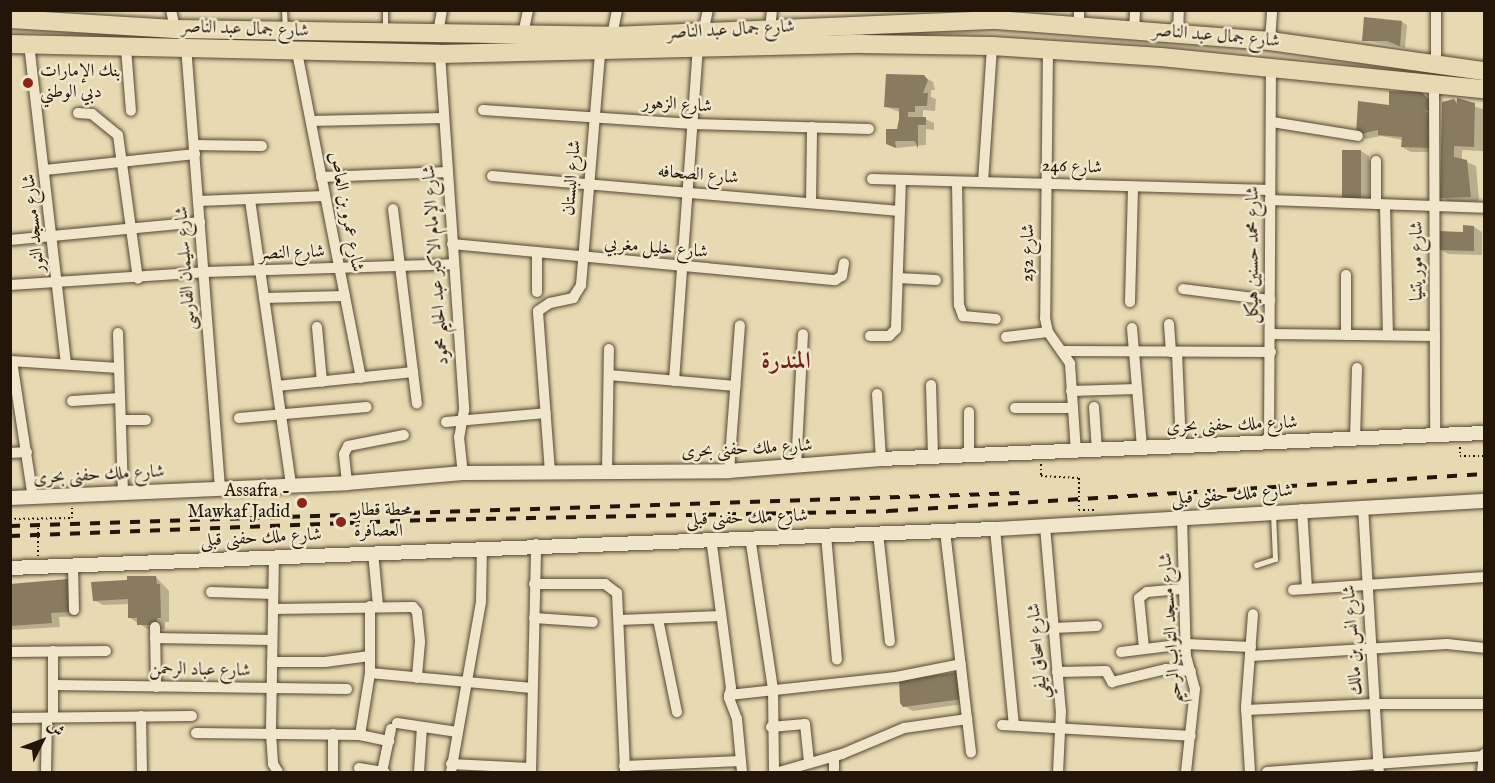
<!DOCTYPE html>
<meta charset="utf-8">
<style>
body{margin:0}
#map{position:relative;width:1495px;height:783px;overflow:hidden;background:#e7d9b1;font-family:"IM FELL English",Amiri,serif}
div>[style]{position:absolute}
[style*='--x']{left:calc(var(--x)*1px);top:calc(var(--y)*1px);width:calc(var(--w)*1px);rotate:calc(var(--a)*1deg)}
.shadow>*{inset:0;background:#0003}
.building>*{inset:0;background:#887b60}
.path>*{height:2px;margin-top:-1px;transform-origin:0;background:repeating-linear-gradient(90deg,#221608 0 1.5px,transparent 0 4.5px)}
.roads{filter:drop-shadow(0 0 2px #534732) drop-shadow(0 0 2px #534732)}
.service>*{height:5px;margin:-2.5px;padding:0 2.5px;transform-origin:2.5px;border-radius:2.5px;background:#efe6cc}
.minor>*{height:10px;margin:-5px;padding:0 5px;transform-origin:5px;border-radius:5px;background:#efe6cc}
.tertiary>*{height:14px;margin:-7px;padding:0 7px;transform-origin:7px;border-radius:7px;background:#efe6cc}
.primary>*{height:18px;margin:-9px;padding:0 9px;transform-origin:9px;border-radius:9px;background:#e7d9b1}
.rail>*{height:4px;margin-top:-2px;transform-origin:0;background:repeating-linear-gradient(90deg,#221608 0 10px,transparent 0 20px)}
.path-bridge>*{height:2px;margin-top:-1px;transform-origin:0;background:repeating-linear-gradient(90deg,#221608 0 1.5px,transparent 0 4.5px)}
.dots>*{width:16px;height:16px;translate:-50% -50%;box-sizing:border-box;border:3px solid #efe6cc;border-radius:50%}
span{translate:-50% -50%;white-space:nowrap;text-align:center;line-height:1.15;-webkit-text-stroke:5px #efe6cc;paint-order:stroke}
.street-label{font-size:18px;color:#221608}
.poi-label{font-size:18px;color:#221608}
.left{translate:0 -50%;text-align:left}
.right{translate:-100% -50%;text-align:right}
.district-label{font-size:24px;color:#7a1f14;font-weight:700}
.frame{position:absolute;inset:0;border:12px solid #221608;pointer-events:none}
.north{position:absolute;left:12px;top:711px;width:60px;height:60px;-webkit-text-stroke:4px #efe6cc;paint-order:stroke;rotate:48deg;font-size:16px;font-weight:700;line-height:24px;text-align:center;color:#221608}
.north::after{content:'';display:block;margin:auto;width:21px;height:27px;background:#221608;clip-path:polygon(50% 0,100% 100%,50% 72%,0 100%)}
</style>
<div id="map">
<div class="shadow">
<div style="clip-path:polygon(1402px 22px,1407px 25px,1405px 48px,1364px 40px)"></div>
<div style="clip-path:polygon(924px 77px,933px 82px,935px 90px,931px 90px,931px 97px,936px 99px,935px 111px,923px 110px,923px 118px,934px 123px,934px 130px,926px 129px,926px 145px,896px 148px,887px 143px,899px 130px,900px 112px,886px 107px)"></div>
<div style="clip-path:polygon(1421px 94px,1431px 99px,1439px 152px,1411px 152px,1402px 147px,1403px 140px,1381px 136px,1366px 139px,1358px 134px,1390px 107px)"></div>
<div style="clip-path:polygon(1454px 100px,1483px 109px,1483px 151px,1462px 150px,1462px 160px,1476px 166px,1479px 201px,1450px 202px,1441px 197px,1441px 153px,1447px 153px)"></div>
<div style="clip-path:polygon(1361px 151px,1369px 156px,1369px 205px,1352px 203px)"></div>
<div style="clip-path:polygon(1474px 227px,1482px 232px,1482px 255px,1448px 254px,1439px 249px)"></div>
<div style="clip-path:polygon(156px 577px,169px 591px,169px 622px,165px 622px,165px 629px,148px 629px,139px 624px,129px 617px,129px 604px,103px 605px,94px 600px)"></div>
<div style="clip-path:polygon(10px 585px,76px 586px,78px 616px,59px 617px,60px 627px,10px 630px)"></div>
<div style="clip-path:polygon(966px 679px,971px 703px,913px 711px,904px 706px)"></div>
</div>
<div class="building">
<div style="clip-path:polygon(1364px 17px,1402px 21px,1400px 46px,1387px 41px,1362px 41px)"></div>
<div style="clip-path:polygon(886px 74px,924px 75px,928px 80px,923px 93px,928px 93px,927px 106px,915px 106px,915px 112px,908px 112px,908px 117px,926px 117px,926px 125px,918px 125px,918px 149px,915px 141px,895px 141px,896px 148px,886px 144px,886px 129px,897px 129px,899px 119px,899px 108px,884px 107px)"></div>
<div style="clip-path:polygon(1389px 91px,1422px 92px,1431px 102px,1430px 111px,1424px 110px,1430px 114px,1431px 148px,1401px 147px,1402px 137px,1378px 135px,1378px 130px,1356px 135px,1358px 101px,1389px 105px)"></div>
<div style="clip-path:polygon(1457px 98px,1475px 103px,1474px 147px,1454px 146px,1454px 157px,1467px 160px,1471px 197px,1440px 198px,1442px 102px,1454px 99px,1457px 104px)"></div>
<div style="clip-path:polygon(1342px 150px,1361px 150px,1361px 202px,1342px 199px)"></div>
<div style="clip-path:polygon(1463px 225px,1474px 226px,1474px 251px,1438px 250px,1438px 231px,1463px 232px)"></div>
<div style="clip-path:polygon(127px 576px,156px 576px,157px 584px,160px 584px,161px 618px,157px 618px,157px 625px,137px 625px,137px 618px,128px 618px,128px 599px,93px 601px,91px 582px,127px 580px)"></div>
<div style="clip-path:polygon(68px 579px,70px 612px,51px 613px,52px 623px,10px 626px,10px 584px)"></div>
<div style="clip-path:polygon(958px 672px,963px 699px,903px 707px,900px 703px,899px 680px)"></div>
</div>
<div class="path">
<div style="--x:1460;--y:447;--w:9;--a:90"></div>
<div style="--x:1460;--y:456;--w:24;--a:0"></div>
<div style="--x:1041;--y:464;--w:12;--a:90"></div>
<div style="--x:1041;--y:476;--w:38;--a:3"></div>
<div style="--x:1079;--y:510;--w:18;--a:0"></div>
<div style="--x:10;--y:519;--w:62;--a:-0.9"></div>
<div style="--x:72;--y:518;--w:10;--a:-90"></div>
</div>
<div class="roads">
<div class="service">
<div style="--x:284;--y:10;--w:17;--a:87"></div>
<div style="--x:385;--y:30;--w:20;--a:-90"></div>
<div style="--x:1256;--y:565;--w:20;--a:-18"></div>
<div style="--x:1275;--y:559;--w:46;--a:-92.5"></div>
</div>
<div class="minor">
<div style="--x:171;--y:10;--w:19;--a:78"></div>
<div style="--x:1079;--y:25;--w:15;--a:-90"></div>
<div style="--x:770;--y:29;--w:19;--a:-84"></div>
<div style="--x:1134;--y:31;--w:21;--a:-87"></div>
<div style="--x:438;--y:33;--w:23;--a:-80"></div>
<div style="--x:703;--y:33;--w:24;--a:-78"></div>
<div style="--x:523;--y:34;--w:25;--a:-78"></div>
<div style="--x:1178;--y:34;--w:24;--a:-88"></div>
<div style="--x:612;--y:36;--w:26;--a:-79"></div>
<div style="--x:1270;--y:41;--w:31;--a:-86"></div>
<div style="--x:29;--y:44;--w:321;--a:83.4"></div>
<div style="--x:186;--y:46;--w:442;--a:85.6"></div>
<div style="--x:126;--y:48;--w:63;--a:85.5"></div>
<div style="--x:1048;--y:48;--w:270;--a:90.6"></div>
<div style="--x:1045;--y:318;--w:14;--a:78"></div>
<div style="--x:1048;--y:332;--w:39;--a:55"></div>
<div style="--x:1070;--y:364;--w:87;--a:86.1"></div>
<div style="--x:297;--y:52;--w:332;--a:78.9"></div>
<div style="--x:440;--y:54;--w:357;--a:86.1"></div>
<div style="--x:464;--y:410;--w:27;--a:100"></div>
<div style="--x:459;--y:437;--w:36;--a:84"></div>
<div style="--x:1436;--y:65;--w:55;--a:-90"></div>
<div style="--x:1434;--y:85;--w:352;--a:89.8"></div>
<div style="--x:483;--y:110;--w:210;--a:3.8"></div>
<div style="--x:693;--y:124;--w:176;--a:1.6"></div>
<div style="--x:78;--y:113;--w:14;--a:4"></div>
<div style="--x:92;--y:114;--w:33;--a:39"></div>
<div style="--x:118;--y:135;--w:145;--a:82.1"></div>
<div style="--x:311;--y:121;--w:133;--a:-1.3"></div>
<div style="--x:1272;--y:122;--w:87;--a:9.2"></div>
<div style="--x:194;--y:145;--w:68;--a:0.8"></div>
<div style="--x:1376;--y:161;--w:43;--a:90"></div>
<div style="--x:45;--y:170;--w:151;--a:-6.1"></div>
<div style="--x:492;--y:176;--w:409;--a:4.9"></div>
<div style="--x:321;--y:177;--w:127;--a:-2.3"></div>
<div style="--x:872;--y:179;--w:398;--a:1.6"></div>
<div style="--x:957;--y:182;--w:123;--a:89.1"></div>
<div style="--x:959;--y:305;--w:12;--a:70"></div>
<div style="--x:963;--y:316;--w:33;--a:5"></div>
<div style="--x:983;--y:182;--w:136;--a:-86.2"></div>
<div style="--x:250;--y:200;--w:289;--a:81.8"></div>
<div style="--x:1270;--y:200;--w:214;--a:2.1"></div>
<div style="--x:198;--y:201;--w:126;--a:-2.3"></div>
<div style="--x:811;--y:203;--w:76;--a:-89.2"></div>
<div style="--x:1385;--y:205;--w:130;--a:88.7"></div>
<div style="--x:393;--y:209;--w:196;--a:83"></div>
<div style="--x:10;--y:240;--w:191;--a:-5.4"></div>
<div style="--x:452;--y:244;--w:385;--a:5.4"></div>
<div style="--x:835;--y:280;--w:8;--a:-30"></div>
<div style="--x:842;--y:276;--w:13;--a:-81"></div>
<div style="--x:1346;--y:275;--w:60;--a:90"></div>
<div style="--x:898;--y:278;--w:38;--a:3"></div>
<div style="--x:10;--y:285;--w:194;--a:-3.8"></div>
<div style="--x:204;--y:272;--w:249;--a:-1.8"></div>
<div style="--x:1183;--y:289;--w:88;--a:7.2"></div>
<div style="--x:537;--y:292;--w:39;--a:-90"></div>
<div style="--x:264;--y:298;--w:81;--a:-1.4"></div>
<div style="--x:1130;--y:302;--w:115;--a:-88.5"></div>
<div style="--x:1169;--y:324;--w:28;--a:86"></div>
<div style="--x:317;--y:327;--w:55;--a:84.8"></div>
<div style="--x:1132;--y:328;--w:120;--a:85.2"></div>
<div style="--x:118;--y:333;--w:160;--a:88.2"></div>
<div style="--x:1270;--y:334;--w:165;--a:0.7"></div>
<div style="--x:870;--y:336;--w:19;--a:0"></div>
<div style="--x:889;--y:336;--w:10;--a:-45"></div>
<div style="--x:896;--y:329;--w:149;--a:-88.1"></div>
<div style="--x:1006;--y:337;--w:42;--a:-6.8"></div>
<div style="--x:1064;--y:351;--w:207;--a:0.3"></div>
<div style="--x:1177;--y:352;--w:94;--a:87.6"></div>
<div style="--x:10;--y:361;--w:109;--a:3.7"></div>
<div style="--x:12;--y:361;--w:139;--a:81.3"></div>
<div style="--x:609;--y:375;--w:127;--a:5"></div>
<div style="--x:674;--y:381;--w:332;--a:-85.9"></div>
<div style="--x:931;--y:385;--w:71;--a:88.4"></div>
<div style="--x:277;--y:386;--w:137;--a:-5.9"></div>
<div style="--x:1071;--y:391;--w:66;--a:-1.7"></div>
<div style="--x:877;--y:394;--w:65;--a:86.5"></div>
<div style="--x:72;--y:401;--w:48;--a:-3.6"></div>
<div style="--x:1094;--y:407;--w:44;--a:86.1"></div>
<div style="--x:1015;--y:408;--w:58;--a:0"></div>
<div style="--x:239;--y:418;--w:128;--a:-4.9"></div>
<div style="--x:121;--y:420;--w:25;--a:0"></div>
<div style="--x:446;--y:422;--w:100;--a:-5.1"></div>
<div style="--x:1355;--y:440;--w:72;--a:-88.4"></div>
<div style="--x:1269;--y:443;--w:376;--a:-89.7"></div>
<div style="--x:10;--y:453;--w:17;--a:-3"></div>
<div style="--x:969;--y:454;--w:42;--a:-90"></div>
<div style="--x:796;--y:467;--w:133;--a:-87"></div>
<div style="--x:729;--y:471;--w:146;--a:-85.7"></div>
<div style="--x:550;--y:472;--w:161;--a:-94.3"></div>
<div style="--x:538;--y:311;--w:14;--a:-34"></div>
<div style="--x:550;--y:303;--w:24;--a:-12"></div>
<div style="--x:573;--y:298;--w:15;--a:-58"></div>
<div style="--x:581;--y:285;--w:234;--a:-85.3"></div>
<div style="--x:607;--y:472;--w:123;--a:-89.1"></div>
<div style="--x:347;--y:483;--w:29;--a:-96"></div>
<div style="--x:344;--y:454;--w:9;--a:-63"></div>
<div style="--x:348;--y:446;--w:57;--a:-11.1"></div>
<div style="--x:1363;--y:506;--w:266;--a:86.6"></div>
<div style="--x:1302;--y:509;--w:80;--a:86.4"></div>
<div style="--x:1182;--y:517;--w:139;--a:88.4"></div>
<div style="--x:1186;--y:656;--w:34;--a:75"></div>
<div style="--x:1195;--y:689;--w:83;--a:96.2"></div>
<div style="--x:1045;--y:526;--w:186;--a:85.1"></div>
<div style="--x:1061;--y:711;--w:61;--a:92.8"></div>
<div style="--x:995;--y:529;--w:197;--a:84.5"></div>
<div style="--x:945;--y:531;--w:223;--a:83.3"></div>
<div style="--x:878;--y:533;--w:109;--a:83.7"></div>
<div style="--x:826;--y:535;--w:125;--a:85"></div>
<div style="--x:750;--y:537;--w:154;--a:81.4"></div>
<div style="--x:773;--y:689;--w:83;--a:89.3"></div>
<div style="--x:711;--y:538;--w:150;--a:82.4"></div>
<div style="--x:731;--y:687;--w:11;--a:100"></div>
<div style="--x:729;--y:698;--w:22;--a:69"></div>
<div style="--x:737;--y:719;--w:53;--a:84.6"></div>
<div style="--x:373;--y:552;--w:54;--a:84.7"></div>
<div style="--x:274;--y:556;--w:178;--a:91"></div>
<div style="--x:271;--y:734;--w:30;--a:86"></div>
<div style="--x:273;--y:764;--w:9;--a:58"></div>
<div style="--x:73;--y:566;--w:44;--a:88.7"></div>
<div style="--x:534;--y:584;--w:71;--a:0"></div>
<div style="--x:605;--y:584;--w:15;--a:37"></div>
<div style="--x:617;--y:593;--w:179;--a:87.4"></div>
<div style="--x:1293;--y:590;--w:191;--a:-3.9"></div>
<div style="--x:211;--y:592;--w:62;--a:1.8"></div>
<div style="--x:273;--y:609;--w:140;--a:-0.8"></div>
<div style="--x:413;--y:607;--w:6;--a:51"></div>
<div style="--x:417;--y:612;--w:30;--a:84"></div>
<div style="--x:420;--y:642;--w:36;--a:95"></div>
<div style="--x:534;--y:618;--w:59;--a:3.9"></div>
<div style="--x:658;--y:619;--w:95;--a:78.5"></div>
<div style="--x:619;--y:620;--w:102;--a:-2.2"></div>
<div style="--x:155;--y:627;--w:60;--a:89"></div>
<div style="--x:1054;--y:628;--w:43;--a:-2.7"></div>
<div style="--x:155;--y:638;--w:117;--a:1"></div>
<div style="--x:1144;--y:648;--w:50;--a:-95.7"></div>
<div style="--x:1139;--y:598;--w:10;--a:-37"></div>
<div style="--x:1147;--y:592;--w:37;--a:-5"></div>
<div style="--x:53;--y:651;--w:66;--a:90"></div>
<div style="--x:10;--y:652;--w:96;--a:-0.6"></div>
<div style="--x:1121;--y:652;--w:65;--a:-7"></div>
<div style="--x:1186;--y:644;--w:65;--a:2.6"></div>
<div style="--x:1251;--y:656;--w:196;--a:-3.5"></div>
<div style="--x:1447;--y:644;--w:37;--a:6"></div>
<div style="--x:272;--y:662;--w:53;--a:0"></div>
<div style="--x:325;--y:662;--w:45;--a:-7.6"></div>
<div style="--x:1057;--y:672;--w:49;--a:-1.2"></div>
<div style="--x:1106;--y:671;--w:13;--a:61"></div>
<div style="--x:1112;--y:682;--w:56;--a:-13.5"></div>
<div style="--x:1166;--y:669;--w:25;--a:5"></div>
<div style="--x:370;--y:673;--w:163;--a:5.3"></div>
<div style="--x:53;--y:685;--w:294;--a:0.8"></div>
<div style="--x:729;--y:695;--w:168;--a:-6.2"></div>
<div style="--x:896;--y:677;--w:66;--a:-11.3"></div>
<div style="--x:1246;--y:710;--w:129;--a:-2.7"></div>
<div style="--x:1375;--y:704;--w:109;--a:0"></div>
<div style="--x:141;--y:716;--w:56;--a:89"></div>
<div style="--x:10;--y:718;--w:182;--a:-0.6"></div>
<div style="--x:397;--y:723;--w:61;--a:8.5"></div>
<div style="--x:1002;--y:725;--w:189;--a:3.3"></div>
<div style="--x:771;--y:727;--w:34;--a:-5"></div>
<div style="--x:805;--y:724;--w:39;--a:84"></div>
<div style="--x:196;--y:733;--w:164;--a:0.7"></div>
<div style="--x:360;--y:735;--w:30;--a:12"></div>
<div style="--x:333;--y:734;--w:38;--a:90"></div>
<div style="--x:360;--y:735;--w:63;--a:-80.8"></div>
<div style="--x:370;--y:673;--w:67;--a:-90"></div>
<div style="--x:834;--y:756;--w:16;--a:90"></div>
<div style="--x:451;--y:764;--w:80;--a:2.9"></div>
<div style="--x:624;--y:766;--w:117;--a:-2.4"></div>
<div style="--x:359;--y:768;--w:26;--a:9"></div>
<div style="--x:46;--y:772;--w:54;--a:-88.9"></div>
<div style="--x:382;--y:772;--w:44;--a:-78.2"></div>
<div style="--x:419;--y:772;--w:45;--a:-86.2"></div>
<div style="--x:451;--y:772;--w:173;--a:-80"></div>
<div style="--x:481;--y:602;--w:55;--a:-89"></div>
<div style="--x:531;--y:772;--w:228;--a:-88.7"></div>
<div style="--x:779;--y:772;--w:66;--a:-15.9"></div>
<div style="--x:842;--y:754;--w:67;--a:-22.8"></div>
<div style="--x:904;--y:728;--w:64;--a:-8.1"></div>
<div style="--x:1250;--y:772;--w:65;--a:-93.5"></div>
<div style="--x:1246;--y:707;--w:93;--a:-85.7"></div>
<div style="--x:1267;--y:772;--w:218;--a:-4.2"></div>
<div style="--x:1482;--y:772;--w:18;--a:-84"></div>
</div>
<div class="tertiary">
<div style="--x:10;--y:498;--w:337;--a:-2.5"></div>
<div style="--x:347;--y:483;--w:116;--a:-4.9"></div>
<div style="--x:463;--y:473;--w:266;--a:-0.4"></div>
<div style="--x:729;--y:471;--w:152;--a:-4.5"></div>
<div style="--x:881;--y:459;--w:604;--a:-2.47"></div>
<div style="--x:10;--y:568;--w:986;--a:-2.27"></div>
<div style="--x:995;--y:529;--w:490;--a:-3.3"></div>
</div>
<div class="primary">
<div style="--x:10;--y:19;--w:165;--a:3.5"></div>
<div style="--x:175;--y:29;--w:437;--a:0.9"></div>
<div style="--x:612;--y:36;--w:385;--a:-2.4"></div>
<div style="--x:997;--y:20;--w:274;--a:4.4"></div>
<div style="--x:1270;--y:41;--w:216;--a:8"></div>
<div style="--x:10;--y:44;--w:430;--a:1.3"></div>
<div style="--x:440;--y:54;--w:422;--a:-1.4"></div>
<div style="--x:862;--y:44;--w:130;--a:0.9"></div>
<div style="--x:992;--y:46;--w:169;--a:3.7"></div>
<div style="--x:1161;--y:57;--w:325;--a:5.7"></div>
</div>
</div>
<div class="rail">
<div style="--x:10;--y:526;--w:1012;--a:-1.87"></div>
<div style="--x:10;--y:536;--w:416;--a:-2.2"></div>
<div style="--x:426;--y:520;--w:462;--a:-1.1"></div>
<div style="--x:888;--y:511;--w:597;--a:-3.55"></div>
</div>
<div class="path-bridge">
<div style="--x:1079;--y:478;--w:32;--a:90"></div>
<div style="--x:38;--y:519;--w:37;--a:90"></div>
</div>
<div class="dots">
<div style="left:28px;top:83px;background:#8f2418"></div>
<div style="left:302px;top:503px;background:#8f2418"></div>
<div style="left:341px;top:522px;background:#8f2418"></div>
</div>
<div class="street-label">
<span style="left:245px;top:30px;rotate:2deg">شارع جمال عبد الناصر</span>
<span style="left:731px;top:31px;rotate:-3deg">شارع جمال عبد الناصر</span>
<span style="left:1216px;top:37px;rotate:5deg">شارع جمال عبد الناصر</span>
<span style="left:677px;top:106px;rotate:3deg">شارع الزهور</span>
<span style="left:1072px;top:168px;rotate:2deg">شارع 246</span>
<span style="left:698px;top:176px;rotate:5deg">شارع الصحافه</span>
<span style="left:573px;top:178px;rotate:-85deg">شارع البستان</span>
<span style="left:345px;top:212px;rotate:79deg">شارع عمرو بن العاص</span>
<span style="left:35px;top:223px;rotate:-96deg">شارع مسجد النور</span>
<span style="left:656px;top:249px;rotate:5deg">شارع خليل مغربي</span>
<span style="left:1029px;top:253px;rotate:-89deg">شارع 252</span>
<span style="left:292px;top:254px;rotate:-2deg">شارع النصر</span>
<span style="left:1254px;top:255px;rotate:-90deg">شارع محمد حسنين هيكل</span>
<span style="left:1418px;top:261px;rotate:-90deg">شارع موريتنيا</span>
<span style="left:437px;top:265px;rotate:-94deg">شارع الإمام الاكبر عبد الحليم محمود</span>
<span style="left:187px;top:268px;rotate:-94deg">شارع سليمان الفارسى</span>
<span style="left:1232px;top:426px;rotate:-2deg">شارع ملك حفنى بحرى</span>
<span style="left:747px;top:450px;rotate:-3deg">شارع ملك حفنى بحرى</span>
<span style="left:99px;top:476px;rotate:-3deg">شارع ملك حفنى بحرى</span>
<span style="left:1232px;top:496px;rotate:-4deg">شارع ملك حفنى قبلى</span>
<span style="left:747px;top:519px;rotate:-2deg">شارع ملك حفنى قبلى</span>
<span style="left:261px;top:539px;rotate:-3deg">شارع ملك حفنى قبلى</span>
<span style="left:1172px;top:628px;rotate:-94deg">شارع مسجد التواب الرحيم</span>
<span style="left:1354px;top:640px;rotate:-94deg">شارع انس بن مالك</span>
<span style="left:1039px;top:651px;rotate:-95deg">شارع اسحاق ليفي</span>
<span style="left:200px;top:671px;rotate:1deg">شارع عباد الرحمن</span>
</div>
<div class="poi-label">
<span class="left" style="left:40px;top:83px">بنك الإمارات<br>دبي الوطني</span>
<span class="right" style="left:290px;top:503px">Assafra -<br>Mawkaf Jadid</span>
<span class="left" style="left:354px;top:522px">محطة قطار<br>العصافرة</span>
</div>
<div class="district-label">
<span style="left:786px;top:362px">المندرة</span>
</div>
<div class="frame"></div>
<div class="north">ش</div>
</div>
